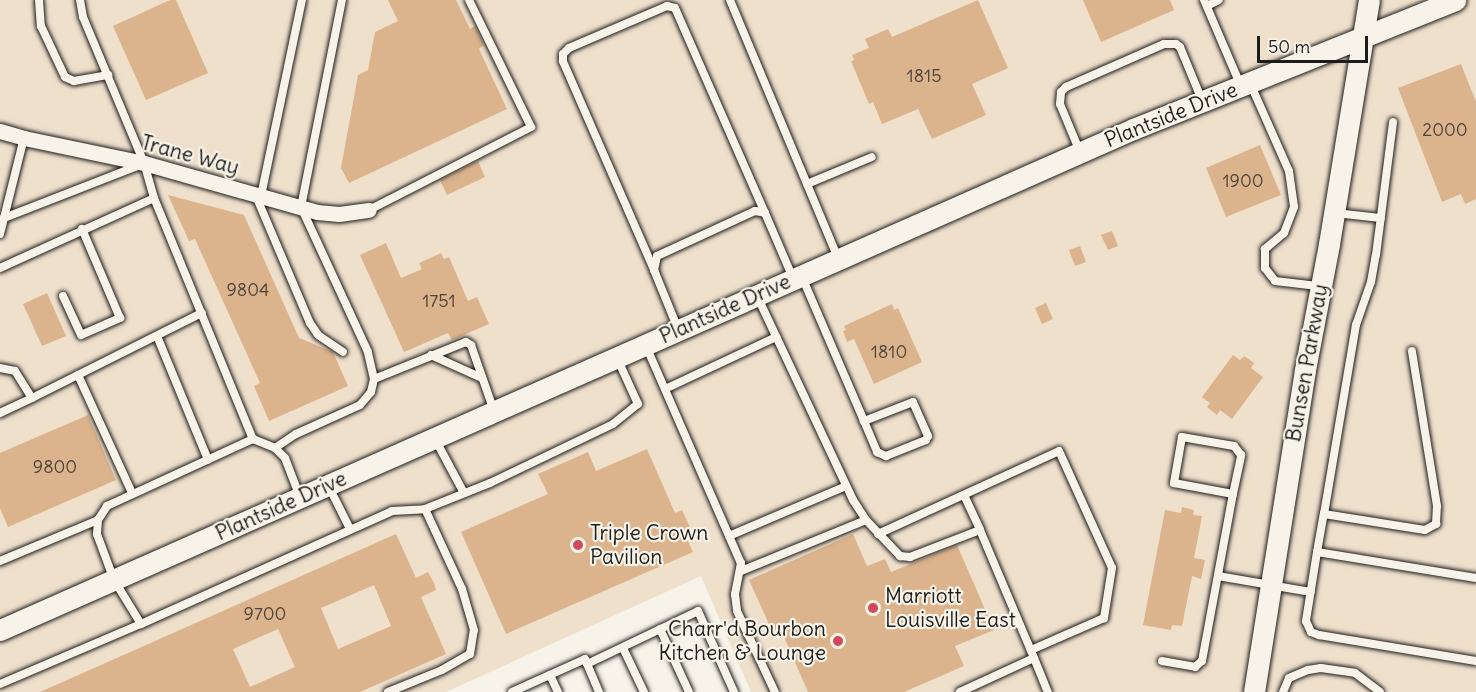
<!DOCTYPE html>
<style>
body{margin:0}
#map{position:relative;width:1476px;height:692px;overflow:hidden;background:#f7f3e8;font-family:Delius,sans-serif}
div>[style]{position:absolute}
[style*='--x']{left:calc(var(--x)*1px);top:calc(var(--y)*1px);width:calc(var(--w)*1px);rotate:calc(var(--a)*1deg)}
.built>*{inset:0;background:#efe0cc}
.building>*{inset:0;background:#dbb38c}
.roads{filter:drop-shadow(0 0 2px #1c1c1c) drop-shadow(0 0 2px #1c1c1c)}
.lane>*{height:8px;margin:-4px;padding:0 4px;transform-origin:4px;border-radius:4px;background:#f7f3e8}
.street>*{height:15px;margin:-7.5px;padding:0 7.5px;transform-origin:7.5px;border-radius:7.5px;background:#f7f3e8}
.secondary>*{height:21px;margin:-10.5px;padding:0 10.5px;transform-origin:10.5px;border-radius:10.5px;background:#f7f3e8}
.dots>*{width:16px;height:16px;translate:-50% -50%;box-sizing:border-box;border:3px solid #f7f3e8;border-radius:50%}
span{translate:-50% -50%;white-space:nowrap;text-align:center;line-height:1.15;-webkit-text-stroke:4.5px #f7f3e8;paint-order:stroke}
.number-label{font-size:18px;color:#4c4238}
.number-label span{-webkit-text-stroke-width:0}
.street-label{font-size:21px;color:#1c1c1c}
.poi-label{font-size:21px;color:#1c1c1c}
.left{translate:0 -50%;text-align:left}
.right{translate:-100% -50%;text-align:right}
.scale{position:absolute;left:1257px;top:36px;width:111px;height:27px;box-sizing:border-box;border:3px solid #1c1c1c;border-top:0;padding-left:8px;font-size:18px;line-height:21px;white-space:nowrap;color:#1c1c1c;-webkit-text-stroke:4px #f7f3e8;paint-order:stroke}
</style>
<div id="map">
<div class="built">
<div style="clip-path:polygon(0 0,1476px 0,1476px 692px,751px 692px,701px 576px,446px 692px,0 692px)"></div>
</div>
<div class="building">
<div style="clip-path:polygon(170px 0,176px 0,208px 73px,146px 100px,113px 26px)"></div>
<div style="clip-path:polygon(388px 0,456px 0,470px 29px,475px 26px,484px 45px,479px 49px,507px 109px,349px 183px,341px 168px,358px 75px,368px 70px,375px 32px,398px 21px)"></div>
<div style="clip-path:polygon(978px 0,1008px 68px,972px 84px,986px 115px,932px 139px,918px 109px,882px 124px,873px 102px,869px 104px,851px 61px,854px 60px,852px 55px,869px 48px,865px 39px,888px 29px,892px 37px)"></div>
<div style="clip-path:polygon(1083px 0,1170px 0,1174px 10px,1101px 42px)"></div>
<div style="clip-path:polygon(1461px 64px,1476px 102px,1476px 199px,1465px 204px,1461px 194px,1442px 202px,1398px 88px)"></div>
<div style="clip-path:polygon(1260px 145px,1281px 195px,1226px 217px,1206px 168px)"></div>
<div style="clip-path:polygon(478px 161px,485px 177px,447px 195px,440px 180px)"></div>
<div style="clip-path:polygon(168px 195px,244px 215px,299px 338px,333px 352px,348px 386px,269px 421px,254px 386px,260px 383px,195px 239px,189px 241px)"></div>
<div style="clip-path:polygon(1112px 231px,1118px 246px,1108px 250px,1101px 235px)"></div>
<div style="clip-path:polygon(386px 243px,401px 278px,422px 269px,419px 263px,441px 253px,444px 259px,449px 257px,468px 301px,477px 297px,489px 324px,452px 340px,448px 333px,404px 352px,360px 255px)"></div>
<div style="clip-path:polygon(1080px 246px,1086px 262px,1075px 266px,1069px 250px)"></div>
<div style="clip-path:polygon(47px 293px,66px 336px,42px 346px,23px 304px)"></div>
<div style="clip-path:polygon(1046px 303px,1053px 319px,1042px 324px,1035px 308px)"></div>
<div style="clip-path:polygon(892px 304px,894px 310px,898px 308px,922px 362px,874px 384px,854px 339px,847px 342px,843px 331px,846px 330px,844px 326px)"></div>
<div style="clip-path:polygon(1233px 355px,1240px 360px,1244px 356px,1254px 363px,1251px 368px,1263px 377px,1232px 419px,1220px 410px,1217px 415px,1207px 407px,1210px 403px,1202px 397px)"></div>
<div style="clip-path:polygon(88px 415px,116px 480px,8px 527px,0 508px,0 453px)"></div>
<div style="clip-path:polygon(647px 449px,675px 513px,682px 510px,694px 536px,687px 539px,693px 552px,506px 634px,461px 532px,548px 494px,538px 474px,588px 452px,596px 471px)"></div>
<div style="clip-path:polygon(1182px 507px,1194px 510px,1193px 515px,1202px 516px,1194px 558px,1205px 560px,1201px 579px,1192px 576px,1182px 626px,1172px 625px,1171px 630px,1143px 625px,1165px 510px,1181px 513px)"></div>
<div style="clip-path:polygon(evenodd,396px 534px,416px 578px,428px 572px,434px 583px,436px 590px,421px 597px,446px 654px,360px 692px,40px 692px,396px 534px,374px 585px,391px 626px,338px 649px,321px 608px,374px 585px,396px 534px,278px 629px,295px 667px,250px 687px,233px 649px,278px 629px)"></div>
<div style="clip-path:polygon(853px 534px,867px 566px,885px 559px,891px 572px,957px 545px,994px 630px,955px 646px,964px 666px,904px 692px,808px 692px,780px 628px,772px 631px,749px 580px)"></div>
</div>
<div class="roads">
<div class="lane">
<div style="--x:39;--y:0;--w:26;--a:86"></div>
<div style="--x:41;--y:26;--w:56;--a:64.8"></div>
<div style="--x:65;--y:77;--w:10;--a:24"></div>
<div style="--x:74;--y:81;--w:35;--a:-10"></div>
<div style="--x:80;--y:0;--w:17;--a:80"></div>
<div style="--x:83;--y:17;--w:158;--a:67.3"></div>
<div style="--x:144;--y:163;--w:36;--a:74"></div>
<div style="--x:154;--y:198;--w:261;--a:67.7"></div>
<div style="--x:253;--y:439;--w:24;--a:22"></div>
<div style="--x:275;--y:448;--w:14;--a:45"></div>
<div style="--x:285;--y:458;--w:40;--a:69"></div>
<div style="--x:730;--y:0;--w:280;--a:67.3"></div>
<div style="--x:1204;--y:0;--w:91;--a:66.8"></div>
<div style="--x:1207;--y:6;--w:13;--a:-27"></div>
<div style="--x:1250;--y:83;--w:96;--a:66.1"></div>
<div style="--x:1289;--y:171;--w:36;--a:82"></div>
<div style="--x:1294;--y:207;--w:28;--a:111"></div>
<div style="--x:1284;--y:233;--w:25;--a:140"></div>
<div style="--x:1265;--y:249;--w:19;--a:90"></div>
<div style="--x:1265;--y:268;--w:16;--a:52"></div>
<div style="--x:1275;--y:281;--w:43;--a:6.6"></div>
<div style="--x:1080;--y:152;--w:52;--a:-112.6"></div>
<div style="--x:1060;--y:104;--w:12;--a:-85"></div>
<div style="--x:1061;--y:92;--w:7;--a:-45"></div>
<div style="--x:1066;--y:87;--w:107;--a:-23.7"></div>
<div style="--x:1164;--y:44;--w:12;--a:0"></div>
<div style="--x:1176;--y:44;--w:5;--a:37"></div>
<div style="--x:1180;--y:47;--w:57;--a:67.5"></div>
<div style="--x:807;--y:184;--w:70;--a:-22.6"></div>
<div style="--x:256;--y:196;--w:138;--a:67"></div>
<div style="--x:310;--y:323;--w:14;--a:56"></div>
<div style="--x:318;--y:335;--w:30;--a:34"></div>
<div style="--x:261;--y:196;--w:200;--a:-78.2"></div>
<div style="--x:369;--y:210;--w:182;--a:-27.1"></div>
<div style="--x:531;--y:127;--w:141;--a:-116"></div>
<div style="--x:1335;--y:213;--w:46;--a:6.2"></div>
<div style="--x:4;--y:218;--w:146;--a:-21.3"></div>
<div style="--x:0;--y:234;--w:99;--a:-76"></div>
<div style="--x:0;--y:268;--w:169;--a:-24.4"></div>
<div style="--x:655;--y:272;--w:230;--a:-113.6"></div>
<div style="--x:563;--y:61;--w:7;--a:-90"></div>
<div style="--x:563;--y:54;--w:8;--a:-45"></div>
<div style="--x:569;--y:48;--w:107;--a:-23.2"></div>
<div style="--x:667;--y:6;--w:8;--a:14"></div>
<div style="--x:675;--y:8;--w:224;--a:66.3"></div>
<div style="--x:802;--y:277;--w:157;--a:66.7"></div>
<div style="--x:864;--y:421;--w:34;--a:67"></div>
<div style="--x:877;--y:452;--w:10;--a:24"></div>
<div style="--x:886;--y:456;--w:43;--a:-21.8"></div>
<div style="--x:926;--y:440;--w:4;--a:-63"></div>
<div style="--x:928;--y:436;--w:37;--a:-114"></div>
<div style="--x:913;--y:402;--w:53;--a:158.8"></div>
<div style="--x:63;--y:296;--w:43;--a:65.2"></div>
<div style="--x:81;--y:335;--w:43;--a:-23.6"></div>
<div style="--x:120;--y:318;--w:97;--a:-113.1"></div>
<div style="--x:758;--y:298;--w:223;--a:64.8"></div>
<div style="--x:853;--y:500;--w:24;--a:57"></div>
<div style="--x:866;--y:520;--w:50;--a:46.6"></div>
<div style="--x:900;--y:556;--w:10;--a:6"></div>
<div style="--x:910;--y:557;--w:75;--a:-21.1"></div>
<div style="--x:980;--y:530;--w:139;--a:67.1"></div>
<div style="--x:678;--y:329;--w:64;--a:-112.1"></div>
<div style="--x:654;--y:270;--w:14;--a:-78"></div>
<div style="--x:657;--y:256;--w:108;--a:-24.7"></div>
<div style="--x:755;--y:211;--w:10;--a:11"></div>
<div style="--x:765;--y:213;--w:71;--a:66.7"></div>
<div style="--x:157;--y:336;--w:134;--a:67.6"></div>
<div style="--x:646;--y:346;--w:237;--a:66.4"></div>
<div style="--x:741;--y:563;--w:32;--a:101"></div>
<div style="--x:735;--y:594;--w:17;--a:83"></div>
<div style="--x:737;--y:611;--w:89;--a:64.9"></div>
<div style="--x:431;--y:355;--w:56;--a:24.3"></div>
<div style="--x:0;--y:368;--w:15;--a:11"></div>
<div style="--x:15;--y:371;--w:32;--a:58"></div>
<div style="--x:32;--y:398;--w:190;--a:-26.6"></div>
<div style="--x:78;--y:375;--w:130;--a:65.4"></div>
<div style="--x:374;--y:379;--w:99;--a:-21.9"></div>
<div style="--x:466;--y:342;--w:6;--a:31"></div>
<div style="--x:471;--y:345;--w:70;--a:70.8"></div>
<div style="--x:665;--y:389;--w:123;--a:-25.1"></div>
<div style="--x:0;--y:413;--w:35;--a:-25"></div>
<div style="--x:435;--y:439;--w:61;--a:61.8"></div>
<div style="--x:275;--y:448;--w:25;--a:-34"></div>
<div style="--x:296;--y:434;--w:70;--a:-24.4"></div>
<div style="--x:360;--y:405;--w:17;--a:-50"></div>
<div style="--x:371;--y:392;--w:13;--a:-77"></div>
<div style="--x:374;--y:379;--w:28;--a:-103"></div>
<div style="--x:368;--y:352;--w:160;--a:-114.8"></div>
<div style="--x:301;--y:207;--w:211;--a:-78.8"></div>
<div style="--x:329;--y:487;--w:47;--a:63.4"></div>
<div style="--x:964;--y:495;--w:38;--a:65"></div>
<div style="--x:1324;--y:514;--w:192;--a:-80.4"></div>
<div style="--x:1356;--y:325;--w:46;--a:-70.8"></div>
<div style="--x:1371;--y:282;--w:27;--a:-80"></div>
<div style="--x:1376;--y:255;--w:134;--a:-82.7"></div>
<div style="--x:878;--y:534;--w:199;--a:-24.6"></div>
<div style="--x:1059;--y:451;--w:128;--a:65.6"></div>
<div style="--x:1112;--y:568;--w:51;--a:99.1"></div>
<div style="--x:1104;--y:618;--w:80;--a:156.3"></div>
<div style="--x:729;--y:536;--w:127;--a:-23.1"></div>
<div style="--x:1317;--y:552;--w:39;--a:-80"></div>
<div style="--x:1324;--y:514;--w:102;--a:9"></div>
<div style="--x:1425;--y:530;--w:13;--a:-29"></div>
<div style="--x:1436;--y:524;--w:18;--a:-87"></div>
<div style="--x:1437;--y:506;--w:157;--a:-99.2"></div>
<div style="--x:0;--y:561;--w:106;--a:-22.7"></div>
<div style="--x:741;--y:571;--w:135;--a:-22.2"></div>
<div style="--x:1218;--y:576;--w:94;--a:9.8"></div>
<div style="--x:1476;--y:578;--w:161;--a:-170.7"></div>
<div style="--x:1317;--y:552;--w:70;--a:99.1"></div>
<div style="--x:1306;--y:621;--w:12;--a:66"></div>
<div style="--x:1311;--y:632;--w:9;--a:21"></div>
<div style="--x:1319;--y:635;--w:159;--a:9.4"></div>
<div style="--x:141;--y:624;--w:52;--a:-121.5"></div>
<div style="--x:114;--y:580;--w:49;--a:-110.3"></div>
<div style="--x:97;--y:534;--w:14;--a:-86"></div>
<div style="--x:98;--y:520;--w:17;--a:-57"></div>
<div style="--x:107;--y:506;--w:161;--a:-24.7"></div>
<div style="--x:660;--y:629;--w:69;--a:65.3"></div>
<div style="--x:623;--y:648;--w:49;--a:64.5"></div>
<div style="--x:1162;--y:661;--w:34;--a:10"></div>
<div style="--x:1195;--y:667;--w:9;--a:-41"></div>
<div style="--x:1202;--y:661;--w:170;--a:-79.5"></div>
<div style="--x:1233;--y:494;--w:40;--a:-78"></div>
<div style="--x:1241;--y:455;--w:11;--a:-128"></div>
<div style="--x:1234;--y:446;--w:53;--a:-170.2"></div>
<div style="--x:1182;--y:437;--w:47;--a:99.9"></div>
<div style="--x:1174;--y:483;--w:60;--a:10.6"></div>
<div style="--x:587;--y:664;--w:123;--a:-25.5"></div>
<div style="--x:698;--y:611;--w:89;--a:66"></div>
<div style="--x:550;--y:675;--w:19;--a:65"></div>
<div style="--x:0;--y:684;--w:153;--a:-23.1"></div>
<div style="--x:141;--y:624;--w:275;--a:-24.2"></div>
<div style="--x:392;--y:511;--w:33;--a:-3"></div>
<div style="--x:388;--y:692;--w:58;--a:-22.2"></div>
<div style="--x:442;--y:670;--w:32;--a:-30"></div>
<div style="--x:470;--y:654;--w:24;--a:-81"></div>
<div style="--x:474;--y:630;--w:43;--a:-106.3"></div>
<div style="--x:462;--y:589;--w:88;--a:-114.8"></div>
<div style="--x:425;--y:509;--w:70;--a:-21.8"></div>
<div style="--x:490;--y:483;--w:136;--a:-25.6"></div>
<div style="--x:613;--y:424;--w:32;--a:-39"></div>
<div style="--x:638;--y:404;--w:51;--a:-114.5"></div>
<div style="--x:512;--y:692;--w:80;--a:-24.3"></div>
<div style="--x:585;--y:659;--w:36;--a:67"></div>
<div style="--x:960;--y:692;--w:81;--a:-24.7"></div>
<div style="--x:1034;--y:658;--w:37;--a:68"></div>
<div style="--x:1283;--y:692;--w:15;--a:-67"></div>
<div style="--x:1289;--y:678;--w:21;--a:-23"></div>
<div style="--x:1308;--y:670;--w:13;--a:-9"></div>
<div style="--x:1321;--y:668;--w:34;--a:8"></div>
<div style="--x:1355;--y:673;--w:31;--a:37"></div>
</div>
<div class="street">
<div style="--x:0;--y:131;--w:25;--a:16"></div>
<div style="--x:24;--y:138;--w:123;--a:11.8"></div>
<div style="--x:144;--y:163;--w:180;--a:15.8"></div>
<div style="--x:317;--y:212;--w:22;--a:5"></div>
<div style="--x:339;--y:214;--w:30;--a:-8"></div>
</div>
<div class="secondary">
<div style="--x:0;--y:630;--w:1239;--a:-23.85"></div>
<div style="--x:1133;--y:129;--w:347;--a:-21.8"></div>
<div style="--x:1254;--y:692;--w:326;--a:-81"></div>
<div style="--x:1305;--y:370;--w:128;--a:-79.2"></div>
<div style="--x:1329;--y:244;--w:247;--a:-80.7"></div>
</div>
</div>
<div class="dots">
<div style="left:578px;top:545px;background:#d1495b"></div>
<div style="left:873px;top:608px;background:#d1495b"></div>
<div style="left:838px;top:641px;background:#d1495b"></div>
</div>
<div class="number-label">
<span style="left:924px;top:76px">1815</span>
<span style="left:1445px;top:130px">2000</span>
<span style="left:1243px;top:181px">1900</span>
<span style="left:248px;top:290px">9804</span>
<span style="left:439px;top:301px">1751</span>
<span style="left:889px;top:352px">1810</span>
<span style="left:55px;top:467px">9800</span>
<span style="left:265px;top:614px">9700</span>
</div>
<div class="street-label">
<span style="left:1171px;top:115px;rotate:-22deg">Plantside Drive</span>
<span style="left:190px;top:155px;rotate:15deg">Trane Way</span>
<span style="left:725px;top:309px;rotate:-24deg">Plantside Drive</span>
<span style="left:1307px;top:363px;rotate:-80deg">Bunsen Parkway</span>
<span style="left:281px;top:506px;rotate:-24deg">Plantside Drive</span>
</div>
<div class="poi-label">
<span class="left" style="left:590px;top:545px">Triple Crown<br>Pavilion</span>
<span class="left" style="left:885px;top:608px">Marriott<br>Louisville East</span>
<span class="right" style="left:826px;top:641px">Charr'd Bourbon<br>Kitchen &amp; Lounge</span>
</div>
<div class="scale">50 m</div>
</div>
